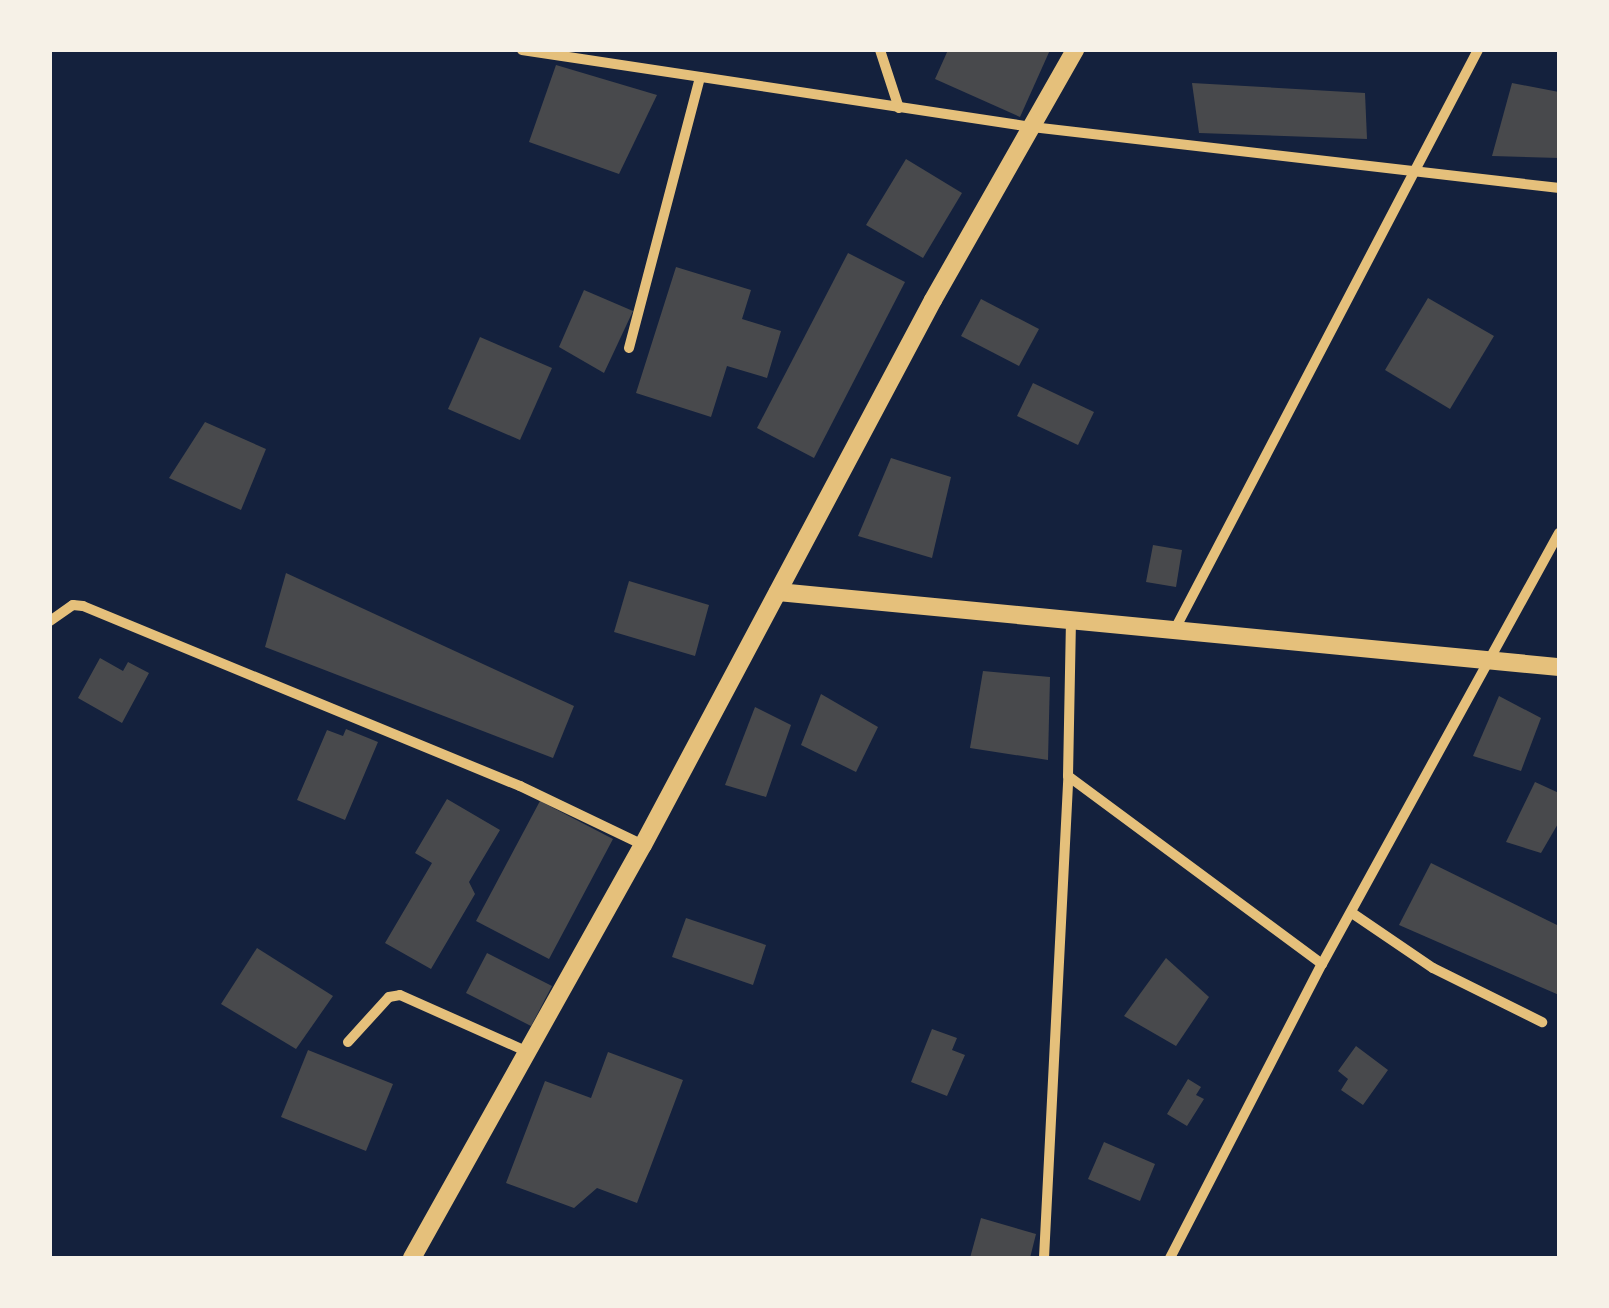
<!DOCTYPE html>
<style>
body{margin:0}
#map{position:relative;width:1609px;height:1308px;overflow:hidden;background:#14213d;font-family:Montserrat,sans-serif}
div>[style]{position:absolute}
[style*='--x']{left:calc(var(--x)*1px);top:calc(var(--y)*1px);width:calc(var(--w)*1px);rotate:calc(var(--a)*1deg)}
.building>*{inset:0;background:#48494c}
.minor>*{height:10px;margin:-5px;padding:0 5px;transform-origin:5px;border-radius:5px;background:#e5c07b}
.tertiary>*{height:18px;margin:-9px;padding:0 9px;transform-origin:9px;border-radius:9px;background:#e5c07b}
span{translate:-50% -50%;white-space:nowrap;text-align:center;line-height:1.15;-webkit-text-stroke:9px #f6f1e7;paint-order:stroke}
.frame{position:absolute;inset:0;border:52px solid #f6f1e7;pointer-events:none}
</style>
<div id="map">
<div class="building">
<div style="clip-path:polygon(948px 50px,1050px 50px,1020px 117px,935px 79px)"></div>
<div style="clip-path:polygon(556px 65px,657px 95px,619px 174px,529px 142px)"></div>
<div style="clip-path:polygon(1192px 83px,1365px 93px,1367px 139px,1199px 133px)"></div>
<div style="clip-path:polygon(1512px 83px,1559px 92px,1559px 158px,1492px 156px)"></div>
<div style="clip-path:polygon(906px 159px,962px 193px,923px 258px,866px 225px)"></div>
<div style="clip-path:polygon(848px 253px,905px 282px,814px 458px,757px 428px)"></div>
<div style="clip-path:polygon(676px 267px,751px 290px,742px 319px,781px 331px,767px 378px,727px 366px,711px 417px,636px 393px)"></div>
<div style="clip-path:polygon(584px 290px,633px 311px,604px 373px,559px 347px)"></div>
<div style="clip-path:polygon(1428px 298px,1494px 336px,1450px 409px,1385px 370px)"></div>
<div style="clip-path:polygon(981px 299px,1039px 329px,1019px 366px,961px 336px)"></div>
<div style="clip-path:polygon(480px 337px,552px 368px,520px 440px,448px 409px)"></div>
<div style="clip-path:polygon(1033px 383px,1094px 412px,1078px 445px,1017px 416px)"></div>
<div style="clip-path:polygon(205px 422px,266px 449px,241px 510px,169px 478px)"></div>
<div style="clip-path:polygon(891px 458px,951px 477px,932px 558px,858px 536px)"></div>
<div style="clip-path:polygon(1153px 545px,1182px 550px,1176px 587px,1146px 582px)"></div>
<div style="clip-path:polygon(286px 573px,574px 706px,553px 758px,265px 647px)"></div>
<div style="clip-path:polygon(629px 581px,709px 605px,695px 656px,614px 632px)"></div>
<div style="clip-path:polygon(100px 658px,123px 671px,128px 662px,149px 673px,122px 723px,78px 698px)"></div>
<div style="clip-path:polygon(983px 671px,1050px 677px,1048px 760px,970px 748px)"></div>
<div style="clip-path:polygon(821px 694px,878px 727px,856px 772px,801px 745px)"></div>
<div style="clip-path:polygon(1499px 696px,1541px 718px,1521px 771px,1473px 756px)"></div>
<div style="clip-path:polygon(755px 707px,791px 725px,766px 797px,725px 785px)"></div>
<div style="clip-path:polygon(346px 729px,378px 742px,345px 820px,297px 800px,327px 730px,343px 736px)"></div>
<div style="clip-path:polygon(1535px 782px,1559px 793px,1559px 822px,1541px 853px,1506px 842px)"></div>
<div style="clip-path:polygon(447px 799px,500px 830px,469px 882px,475px 894px,431px 969px,385px 943px,432px 863px,415px 853px)"></div>
<div style="clip-path:polygon(540px 801px,613px 839px,549px 959px,476px 921px)"></div>
<div style="clip-path:polygon(1431px 863px,1559px 926px,1559px 995px,1399px 925px)"></div>
<div style="clip-path:polygon(686px 918px,766px 945px,753px 985px,672px 957px)"></div>
<div style="clip-path:polygon(257px 948px,333px 996px,296px 1049px,221px 1004px)"></div>
<div style="clip-path:polygon(487px 953px,552px 986px,531px 1026px,466px 993px)"></div>
<div style="clip-path:polygon(1166px 958px,1209px 997px,1176px 1046px,1124px 1016px)"></div>
<div style="clip-path:polygon(932px 1029px,957px 1038px,952px 1050px,965px 1055px,947px 1096px,911px 1082px)"></div>
<div style="clip-path:polygon(1356px 1046px,1388px 1070px,1363px 1105px,1341px 1090px,1348px 1079px,1338px 1071px)"></div>
<div style="clip-path:polygon(308px 1050px,393px 1084px,366px 1151px,281px 1117px)"></div>
<div style="clip-path:polygon(608px 1052px,683px 1080px,637px 1203px,597px 1188px,574px 1208px,506px 1183px,545px 1081px,591px 1098px)"></div>
<div style="clip-path:polygon(1188px 1079px,1201px 1087px,1196px 1095px,1204px 1099px,1187px 1126px,1167px 1114px)"></div>
<div style="clip-path:polygon(1104px 1142px,1155px 1164px,1140px 1201px,1088px 1179px)"></div>
<div style="clip-path:polygon(981px 1218px,1036px 1234px,1030px 1258px,970px 1258px)"></div>
</div>
<div class="minor">
<div style="--x:522;--y:50;--w:516;--a:8.59"></div>
<div style="--x:1032;--y:127;--w:531;--a:6.6"></div>
<div style="--x:880;--y:50;--w:61;--a:71.9"></div>
<div style="--x:629;--y:348;--w:280;--a:-75.3"></div>
<div style="--x:50;--y:621;--w:28;--a:-35"></div>
<div style="--x:73;--y:605;--w:10;--a:6"></div>
<div style="--x:83;--y:606;--w:473;--a:22.4"></div>
<div style="--x:520;--y:786;--w:136;--a:25.6"></div>
<div style="--x:1175;--y:629;--w:653;--a:-62.38"></div>
<div style="--x:1068;--y:776;--w:316;--a:36.5"></div>
<div style="--x:1352;--y:913;--w:98;--a:34.2"></div>
<div style="--x:1433;--y:968;--w:122;--a:26.4"></div>
<div style="--x:348;--y:1042;--w:61;--a:-47.7"></div>
<div style="--x:389;--y:997;--w:11;--a:-10"></div>
<div style="--x:400;--y:995;--w:140;--a:24"></div>
<div style="--x:1044;--y:1258;--w:483;--a:-87.1"></div>
<div style="--x:1068;--y:776;--w:155;--a:-88.9"></div>
<div style="--x:1170;--y:1258;--w:331;--a:-62.7"></div>
<div style="--x:1322;--y:964;--w:492;--a:-61.2"></div>
</div>
<div class="tertiary">
<div style="--x:778;--y:592;--w:785;--a:5.49"></div>
<div style="--x:412;--y:1258;--w:473;--a:-60.8"></div>
<div style="--x:643;--y:845;--w:617;--a:-61.98"></div>
<div style="--x:933;--y:300;--w:288;--a:-60.4"></div>
</div>
<div class="frame"></div>
</div>
